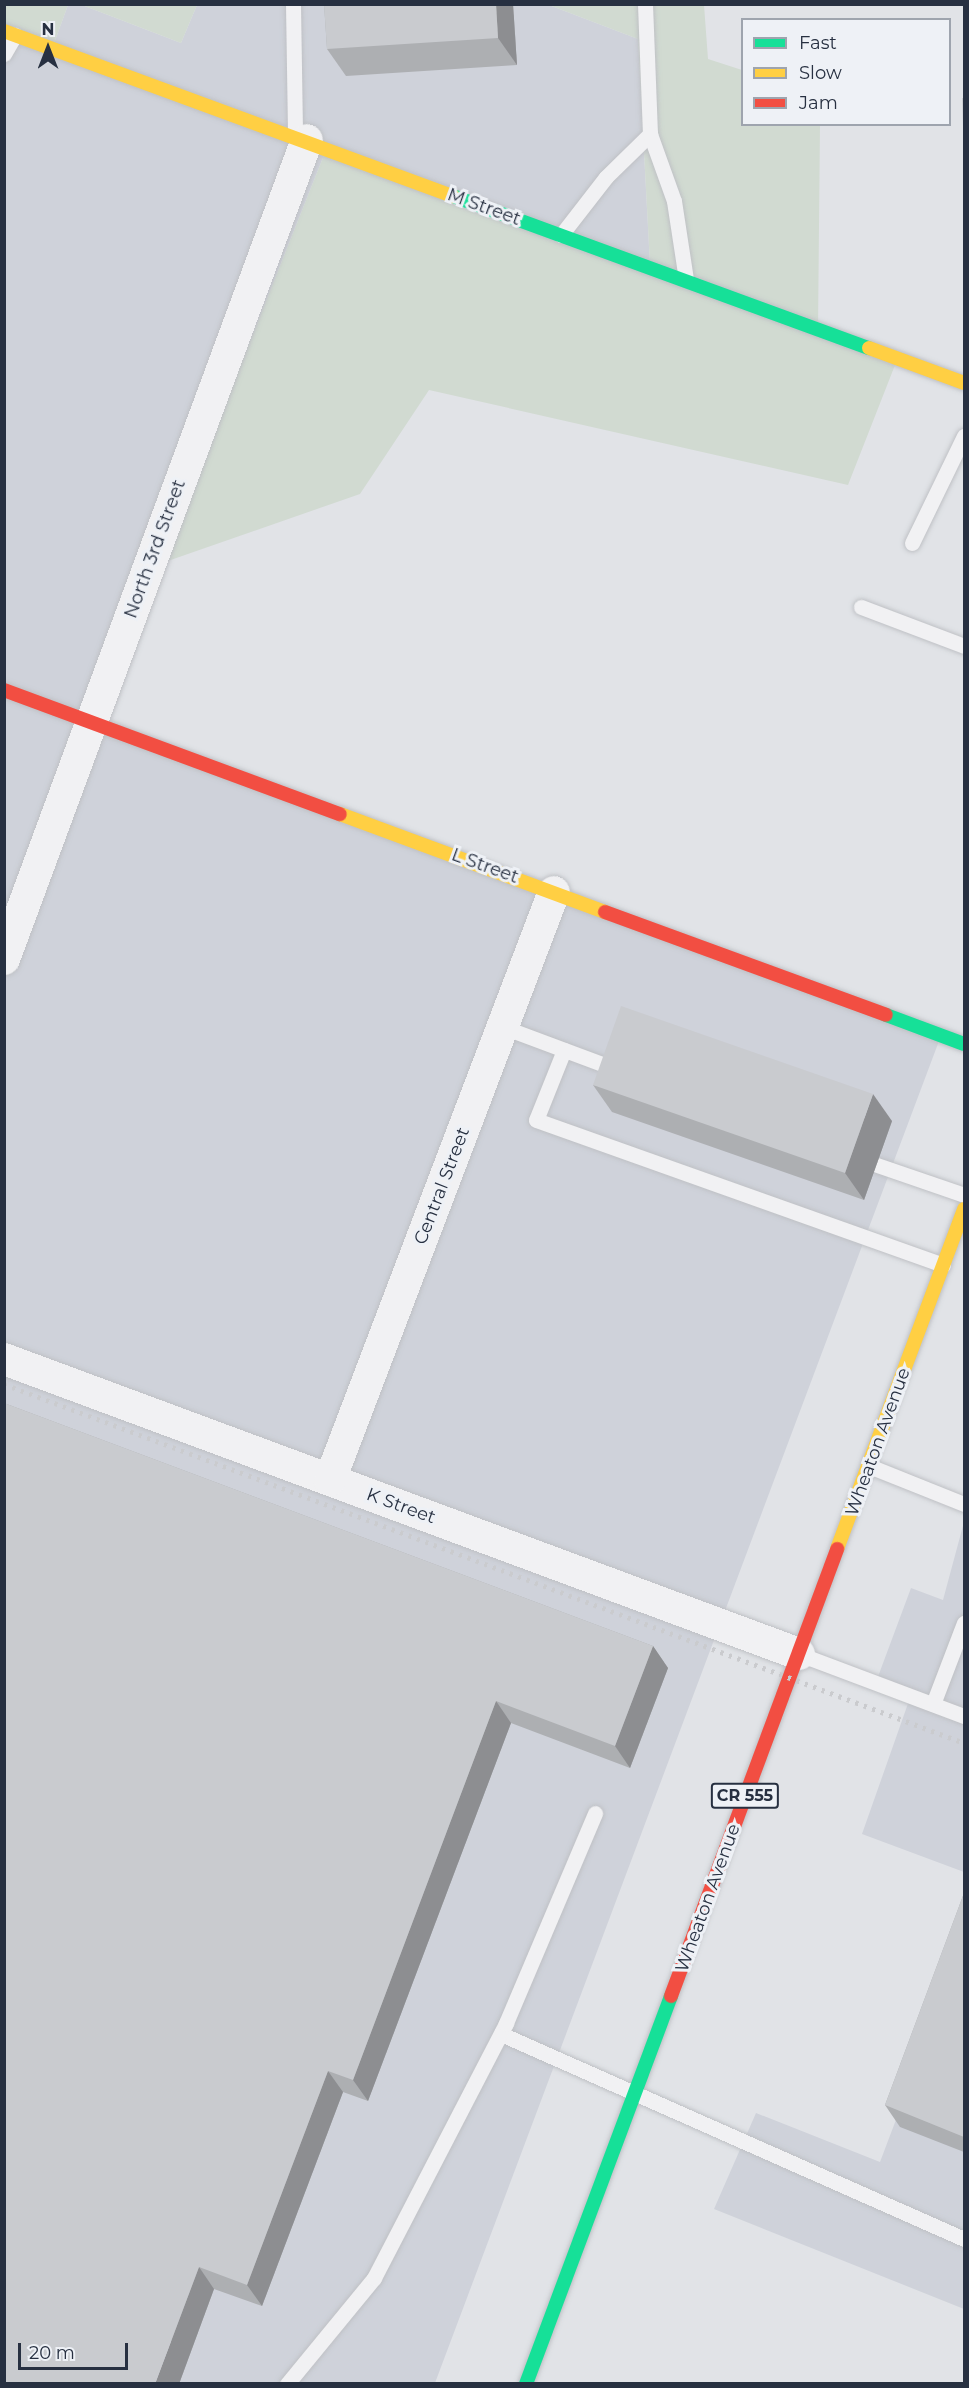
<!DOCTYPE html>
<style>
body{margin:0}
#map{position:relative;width:969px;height:2388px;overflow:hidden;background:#e1e3e7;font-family:Montserrat,sans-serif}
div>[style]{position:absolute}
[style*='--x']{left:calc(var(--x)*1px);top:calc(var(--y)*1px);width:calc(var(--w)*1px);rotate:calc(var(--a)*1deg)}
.built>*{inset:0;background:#cfd2da}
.green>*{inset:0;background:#d1dad1}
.roads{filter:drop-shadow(0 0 2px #bfc1c5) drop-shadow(0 0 2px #bfc1c5)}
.lane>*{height:15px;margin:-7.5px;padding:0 7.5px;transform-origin:7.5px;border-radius:7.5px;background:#f1f1f3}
.street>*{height:32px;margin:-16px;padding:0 16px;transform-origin:16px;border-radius:16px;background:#f1f1f3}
.fast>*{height:14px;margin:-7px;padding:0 7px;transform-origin:7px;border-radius:7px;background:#16e098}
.slow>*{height:14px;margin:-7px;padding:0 7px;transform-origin:7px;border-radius:7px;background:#ffcf43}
.jam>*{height:14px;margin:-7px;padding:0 7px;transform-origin:7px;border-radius:7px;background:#f24e42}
.rail>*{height:4.5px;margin-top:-2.25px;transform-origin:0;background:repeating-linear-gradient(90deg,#cacbce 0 3px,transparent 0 9px)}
.wall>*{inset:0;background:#adafb2}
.shaded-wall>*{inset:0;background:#8d8e91}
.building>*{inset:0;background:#c9cbcf}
span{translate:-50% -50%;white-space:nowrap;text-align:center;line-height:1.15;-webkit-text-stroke:6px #eef1f6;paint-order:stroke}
.shield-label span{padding:2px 4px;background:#eef1f6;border:2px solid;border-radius:4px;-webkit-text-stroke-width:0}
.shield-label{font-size:16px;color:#273041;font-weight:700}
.street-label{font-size:18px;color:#273041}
.frame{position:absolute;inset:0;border:6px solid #273041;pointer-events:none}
.legend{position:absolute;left:741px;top:18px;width:210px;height:108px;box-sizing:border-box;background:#eef1f6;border:2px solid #9ea4ae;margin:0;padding:8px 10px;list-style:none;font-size:18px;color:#273041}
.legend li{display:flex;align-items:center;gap:12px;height:30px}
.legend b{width:30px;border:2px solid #9ea4ae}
.north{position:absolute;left:18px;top:18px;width:60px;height:60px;-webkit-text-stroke:4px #eef1f6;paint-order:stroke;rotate:0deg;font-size:16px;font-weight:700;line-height:24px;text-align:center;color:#273041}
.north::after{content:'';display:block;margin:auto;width:21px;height:27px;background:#273041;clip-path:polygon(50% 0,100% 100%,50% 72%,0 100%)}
.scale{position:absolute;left:18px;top:2343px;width:110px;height:27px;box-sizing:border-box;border:3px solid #273041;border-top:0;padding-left:8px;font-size:18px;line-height:21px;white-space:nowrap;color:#273041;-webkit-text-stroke:4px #eef1f6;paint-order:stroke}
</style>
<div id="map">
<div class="built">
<div style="clip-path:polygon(68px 5px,82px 5px,181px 43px,197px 5px,549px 5px,638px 39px,650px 265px,328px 145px,99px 721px,939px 1041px,435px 2383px,5px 2384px,5px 29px,53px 46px)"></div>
<div style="clip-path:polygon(964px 1522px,964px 1872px,862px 1834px,911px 1695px,876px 1682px,911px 1588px,943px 1600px)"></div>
<div style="clip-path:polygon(964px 1940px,964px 2309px,714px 2209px,756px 2113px,880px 2162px)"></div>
</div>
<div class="green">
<div style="clip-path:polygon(5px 5px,68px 5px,53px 46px,5px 29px)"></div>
<div style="clip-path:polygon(82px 5px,197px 5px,181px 43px)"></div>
<div style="clip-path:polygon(549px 5px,704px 5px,708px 59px,742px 70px,742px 124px,820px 125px,818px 329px,897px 360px,848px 485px,429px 390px,360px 494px,162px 563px,328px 145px,650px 264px,638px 39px)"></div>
</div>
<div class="roads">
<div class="lane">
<div style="--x:293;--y:4;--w:131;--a:89.1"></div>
<div style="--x:645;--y:4;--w:130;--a:87.8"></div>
<div style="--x:4;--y:54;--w:22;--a:-60"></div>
<div style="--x:561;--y:235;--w:73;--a:-52.2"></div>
<div style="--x:606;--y:177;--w:62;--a:-44.3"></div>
<div style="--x:650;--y:134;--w:71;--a:70.3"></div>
<div style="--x:674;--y:201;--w:79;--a:81.3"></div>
<div style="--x:912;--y:543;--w:119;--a:-64.1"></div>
<div style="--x:861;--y:607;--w:110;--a:20.7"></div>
<div style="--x:503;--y:1027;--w:123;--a:20.5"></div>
<div style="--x:564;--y:1050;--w:75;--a:111.8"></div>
<div style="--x:536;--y:1120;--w:432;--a:19.6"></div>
<div style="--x:877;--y:1165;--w:92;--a:19"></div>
<div style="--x:869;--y:1466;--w:102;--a:21.8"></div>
<div style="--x:799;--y:1654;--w:176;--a:20.6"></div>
<div style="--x:933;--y:1704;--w:87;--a:-69.1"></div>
<div style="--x:501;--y:2034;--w:506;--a:23.88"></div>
<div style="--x:287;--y:2384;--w:137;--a:-50.6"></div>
<div style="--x:374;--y:2278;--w:287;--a:-62.6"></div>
<div style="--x:506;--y:2023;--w:228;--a:-67"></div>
</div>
<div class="street">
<div style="--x:4;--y:959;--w:873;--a:-69.7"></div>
<div style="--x:4;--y:1359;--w:848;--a:20.36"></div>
<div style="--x:330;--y:1480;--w:629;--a:-69.15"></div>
</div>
<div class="fast">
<div style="--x:453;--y:196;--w:443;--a:20.1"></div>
<div style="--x:886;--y:1015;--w:83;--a:20.4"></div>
<div style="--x:526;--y:2384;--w:414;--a:-69.5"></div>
</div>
<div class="slow">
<div style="--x:4;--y:31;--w:478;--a:20.2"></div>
<div style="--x:869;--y:348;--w:101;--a:20.2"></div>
<div style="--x:340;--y:814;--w:283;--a:20.3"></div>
<div style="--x:837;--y:1549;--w:363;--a:-69.5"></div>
</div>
<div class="jam">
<div style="--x:4;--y:690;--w:358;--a:20.3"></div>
<div style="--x:605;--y:912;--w:299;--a:20.1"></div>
<div style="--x:671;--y:1996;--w:477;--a:-69.6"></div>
</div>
</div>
<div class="rail">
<div style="--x:4;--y:1384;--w:1025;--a:20.5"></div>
</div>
<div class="wall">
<div style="clip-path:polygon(324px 4px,513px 4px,517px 65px,346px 76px,327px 49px)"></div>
<div style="clip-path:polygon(593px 1085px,892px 1121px,864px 1200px,612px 1112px)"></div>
<div style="clip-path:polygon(4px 1403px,653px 1646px,668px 1668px,630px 1768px,511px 1723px,368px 2101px,343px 2092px,262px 2306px,214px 2289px,179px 2384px)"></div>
<div style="clip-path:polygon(964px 1893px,964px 2152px,900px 2127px,885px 2105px)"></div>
</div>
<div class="shaded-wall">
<div style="clip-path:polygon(496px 4px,513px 4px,517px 65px,498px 38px)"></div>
<div style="clip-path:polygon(873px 1094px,892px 1121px,864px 1200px,845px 1173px)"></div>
<div style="clip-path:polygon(653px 1646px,668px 1668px,630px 1768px,615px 1746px)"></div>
<div style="clip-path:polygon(496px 1701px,511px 1723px,368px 2101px,353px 2080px)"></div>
<div style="clip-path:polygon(328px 2071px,343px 2092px,262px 2306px,247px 2285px)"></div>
<div style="clip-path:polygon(199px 2267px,214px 2289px,179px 2384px,155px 2384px)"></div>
</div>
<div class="building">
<div style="clip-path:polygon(324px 4px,496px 4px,498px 38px,327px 49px)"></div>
<div style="clip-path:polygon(962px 98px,964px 98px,964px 154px)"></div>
<div style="clip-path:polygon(621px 1006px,873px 1094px,845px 1173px,593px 1085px)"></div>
<div style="clip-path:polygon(4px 1403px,653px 1646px,615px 1746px,496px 1701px,353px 2080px,328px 2071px,247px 2285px,199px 2267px,155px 2384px,4px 2384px)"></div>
<div style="clip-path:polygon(964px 1893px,964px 2137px,885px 2105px)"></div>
</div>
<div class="shield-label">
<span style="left:745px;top:1796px">CR 555</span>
</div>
<div class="street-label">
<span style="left:484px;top:207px;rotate:20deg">M Street</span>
<span style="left:155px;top:549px;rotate:-70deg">North 3rd Street</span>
<span style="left:485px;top:866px;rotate:20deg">L Street</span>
<span style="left:442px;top:1186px;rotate:-69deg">Central Street</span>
<span style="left:878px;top:1442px;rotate:-70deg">Wheaton Avenue</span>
<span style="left:401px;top:1506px;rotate:20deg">K Street</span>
<span style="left:708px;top:1898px;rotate:-70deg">Wheaton Avenue</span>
</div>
<div class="frame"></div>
<ul class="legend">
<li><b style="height:8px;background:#16e098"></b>Fast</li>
<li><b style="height:8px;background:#ffcf43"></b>Slow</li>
<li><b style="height:8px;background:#f24e42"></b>Jam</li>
</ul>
<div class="north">N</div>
<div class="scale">20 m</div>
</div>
